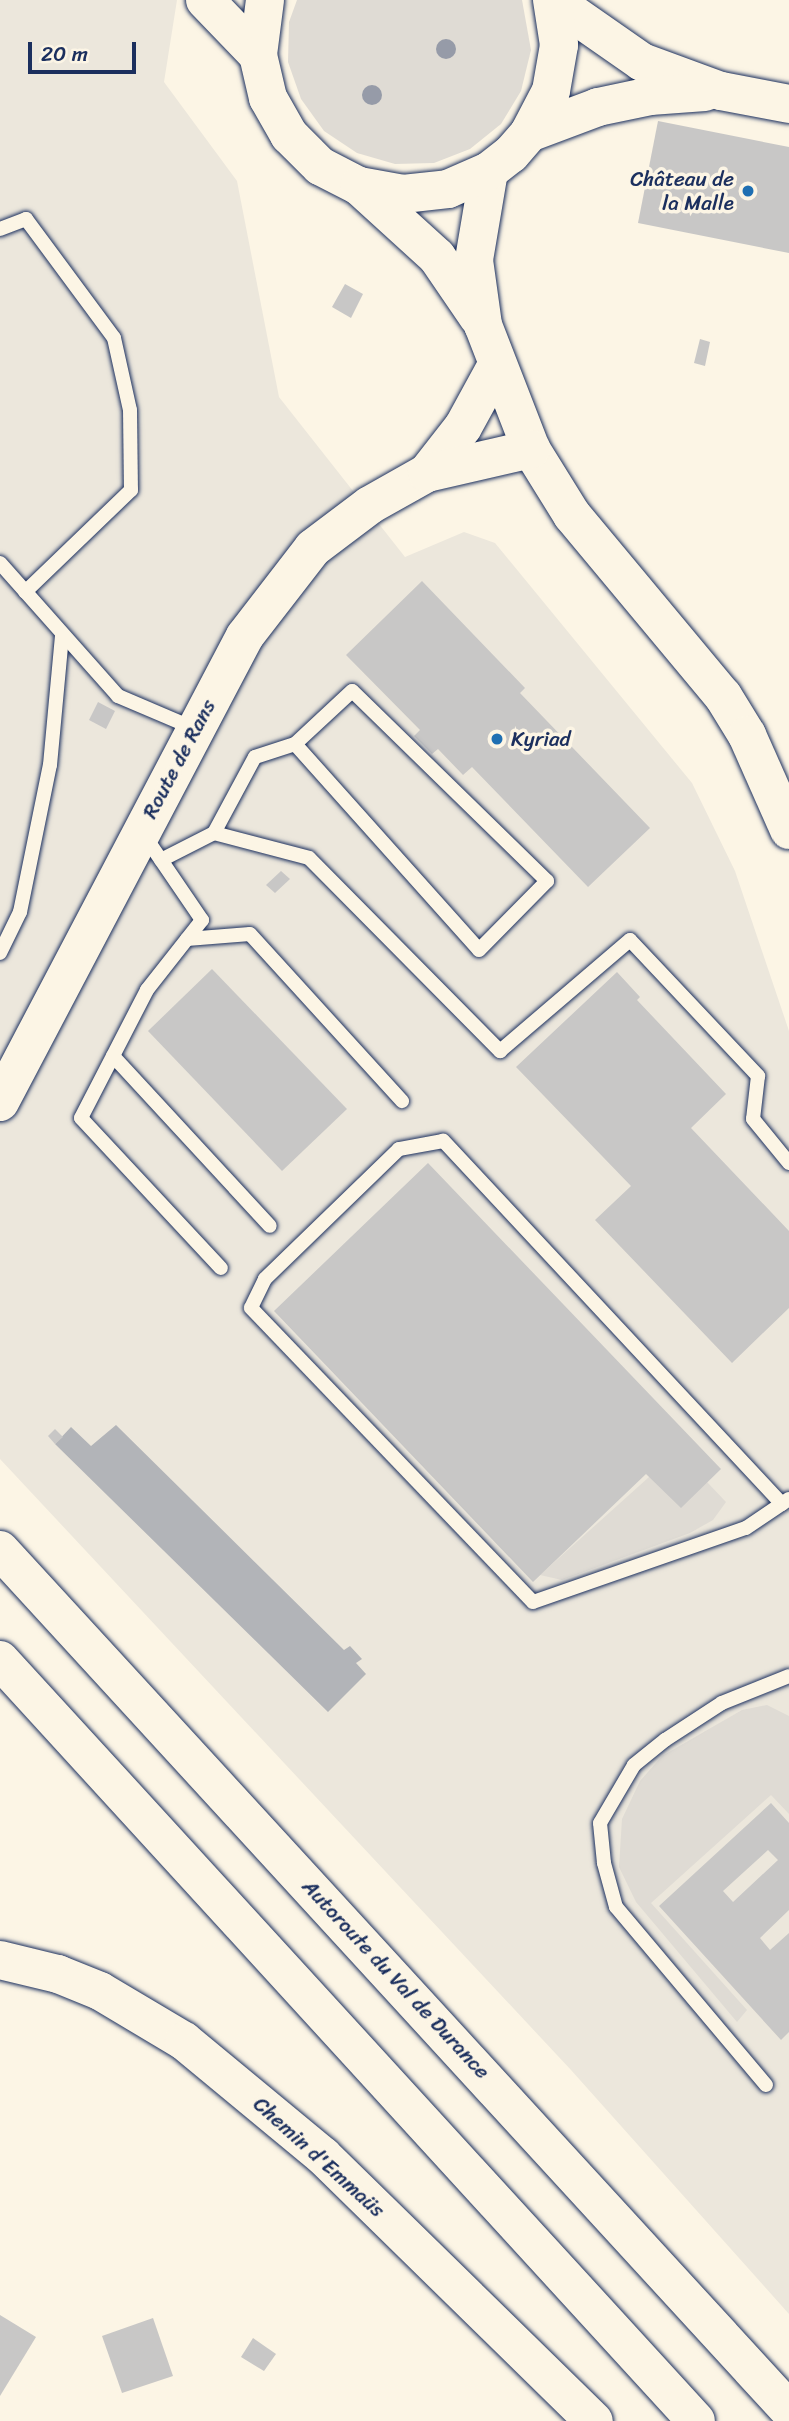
<!DOCTYPE html>
<meta charset="utf-8">
<style>
body{margin:0}
#map{position:relative;width:789px;height:2421px;overflow:hidden;background:#fcf5e5;font-family:Sriracha,sans-serif}
div>[style]{position:absolute}
[style*='--x']{left:calc(var(--x)*1px);top:calc(var(--y)*1px);width:calc(var(--w)*1px);rotate:calc(var(--a)*1deg)}
.built>*{inset:0;background:#ece7dc}
.green>*{inset:0;background:#dfdbd4}
.water>*{inset:0;background:#b2b4b8}
.building>*{inset:0;background:#c8c7c6}
.roads{filter:drop-shadow(0 0 2px #1b2f5e) drop-shadow(0 0 2px #1b2f5e)}
.lane>*{height:14px;margin:-7px;padding:0 7px;transform-origin:7px;border-radius:7px;background:#fcf5e5}
.secondary>*{height:38px;margin:-19px;padding:0 19px;transform-origin:19px;border-radius:19px;background:#fcf5e5}
.highway>*{height:38px;margin:-19px;padding:0 19px;transform-origin:19px;border-radius:19px;background:#fcf5e5}
.trees>*{width:20px;height:20px;margin:-10px;border-radius:50%;background:#969ba8}
.dots>*{width:19px;height:19px;translate:-50% -50%;box-sizing:border-box;border:4px solid #fcf5e5;border-radius:50%}
span{translate:-50% -50%;white-space:nowrap;text-align:center;line-height:1.15;-webkit-text-stroke:7px #fcf5e5;paint-order:stroke}
.poi-label{font-size:21px;color:#1b2f5e}
.right{translate:-100% -50%;text-align:right}
.left{translate:0 -50%;text-align:left}
.street-label{font-size:21px;color:#1b2f5e}
.scale{position:absolute;left:28px;top:42px;width:108px;height:32px;box-sizing:border-box;border:4px solid #1b2f5e;border-top:0;padding-left:9px;font-size:21px;line-height:24px;white-space:nowrap;color:#1b2f5e;-webkit-text-stroke:5px #fcf5e5;paint-order:stroke}
</style>
<div id="map">
<div class="built">
<div style="clip-path:polygon(0 0,177px 0,164px 82px,237px 181px,279px 397px,405px 557px,464px 532px,495px 543px,692px 783px,735px 871px,789px 1031px,789px 2314px,571px 2070px,0 1459px)"></div>
</div>
<div class="green">
<div style="clip-path:polygon(297px 0,522px 0,531px 50px,521px 91px,501px 124px,470px 149px,434px 163px,395px 164px,357px 153px,324px 131px,301px 99px,288px 62px,289px 22px)"></div>
<div style="clip-path:polygon(649px 1477px,707px 1482px,726px 1502px,713px 1520px,690px 1533px,562px 1580px,540px 1575px)"></div>
<div style="clip-path:polygon(767px 1705px,789px 1716px,789px 1814px,771px 1795px,651px 1903px,747px 2010px,737px 2022px,636px 1902px,619px 1867px,622px 1819px,640px 1781px,662px 1756px,742px 1710px)"></div>
</div>
<div class="water">
<div style="clip-path:polygon(116px 1425px,344px 1650px,350px 1646px,362px 1659px,356px 1663px,366px 1674px,328px 1712px,55px 1444px,71px 1427px,91px 1446px)"></div>
</div>
<div class="building">
<div style="clip-path:polygon(658px 121px,789px 147px,789px 253px,638px 223px)"></div>
<div style="clip-path:polygon(345px 284px,363px 294px,351px 318px,332px 307px)"></div>
<div style="clip-path:polygon(700px 339px,710px 342px,705px 366px,694px 363px)"></div>
<div style="clip-path:polygon(422px 581px,525px 688px,520px 693px,650px 828px,588px 887px,472px 767px,463px 775px,438px 749px,432px 754px,414px 736px,420px 730px,346px 655px)"></div>
<div style="clip-path:polygon(98px 702px,115px 711px,106px 729px,89px 720px)"></div>
<div style="clip-path:polygon(281px 871px,290px 879px,275px 893px,266px 885px)"></div>
<div style="clip-path:polygon(212px 969px,347px 1109px,282px 1171px,148px 1031px)"></div>
<div style="clip-path:polygon(617px 972px,640px 997px,637px 1000px,726px 1094px,691px 1128px,789px 1231px,789px 1308px,732px 1363px,595px 1220px,631px 1186px,516px 1067px)"></div>
<div style="clip-path:polygon(428px 1163px,721px 1469px,681px 1508px,646px 1474px,533px 1582px,274px 1311px)"></div>
<div style="clip-path:polygon(55px 1429px,63px 1437px,55px 1444px,48px 1436px)"></div>
<div style="clip-path:polygon(evenodd,771px 1803px,789px 1823px,789px 1910px,760px 1938px,770px 1950px,789px 1933px,789px 2032px,781px 2040px,659px 1906px,771px 1803px,768px 1850px,778px 1860px,733px 1902px,723px 1891px,768px 1850px)"></div>
<div style="clip-path:polygon(0 2315px,36px 2337px,0 2396px)"></div>
<div style="clip-path:polygon(153px 2318px,173px 2376px,122px 2393px,102px 2336px)"></div>
<div style="clip-path:polygon(253px 2338px,276px 2354px,264px 2371px,241px 2357px)"></div>
</div>
<div class="roads">
<div class="lane">
<div style="--x:0;--y:229;--w:28;--a:-21"></div>
<div style="--x:26;--y:219;--w:148;--a:53.5"></div>
<div style="--x:114;--y:338;--w:74;--a:77.5"></div>
<div style="--x:130;--y:410;--w:80;--a:89.3"></div>
<div style="--x:131;--y:490;--w:147;--a:136.1"></div>
<div style="--x:0;--y:563;--w:178;--a:48.4"></div>
<div style="--x:118;--y:696;--w:82;--a:23.1"></div>
<div style="--x:214;--y:833;--w:86;--a:-61.7"></div>
<div style="--x:255;--y:757;--w:42;--a:-18"></div>
<div style="--x:295;--y:744;--w:276;--a:48.2"></div>
<div style="--x:479;--y:950;--w:97;--a:-45.4"></div>
<div style="--x:547;--y:881;--w:272;--a:-135.7"></div>
<div style="--x:352;--y:691;--w:78;--a:137.1"></div>
<div style="--x:144;--y:835;--w:103;--a:55.7"></div>
<div style="--x:202;--y:920;--w:89;--a:128.2"></div>
<div style="--x:147;--y:990;--w:144;--a:117.3"></div>
<div style="--x:81;--y:1118;--w:205;--a:47"></div>
<div style="--x:161;--y:860;--w:59;--a:-27"></div>
<div style="--x:214;--y:833;--w:98;--a:14.7"></div>
<div style="--x:309;--y:858;--w:272;--a:45.3"></div>
<div style="--x:500;--y:1051;--w:171;--a:-40.5"></div>
<div style="--x:630;--y:940;--w:187;--a:46.7"></div>
<div style="--x:758;--y:1076;--w:43;--a:96.6"></div>
<div style="--x:753;--y:1119;--w:57;--a:50.7"></div>
<div style="--x:187;--y:939;--w:63;--a:-4.5"></div>
<div style="--x:250;--y:934;--w:226;--a:47.7"></div>
<div style="--x:0;--y:953;--w:46;--a:-64"></div>
<div style="--x:20;--y:912;--w:150;--a:-78.5"></div>
<div style="--x:50;--y:765;--w:131;--a:-84.7"></div>
<div style="--x:113;--y:1056;--w:231;--a:47.3"></div>
<div style="--x:782;--y:1504;--w:497;--a:-133"></div>
<div style="--x:443;--y:1141;--w:45;--a:169.7"></div>
<div style="--x:399;--y:1149;--w:187;--a:135.9"></div>
<div style="--x:265;--y:1279;--w:32;--a:116"></div>
<div style="--x:251;--y:1308;--w:407;--a:46.2"></div>
<div style="--x:533;--y:1602;--w:225;--a:-19.2"></div>
<div style="--x:746;--y:1528;--w:52;--a:-34"></div>
<div style="--x:766;--y:2085;--w:233;--a:-130.1"></div>
<div style="--x:616;--y:1907;--w:46;--a:-105.3"></div>
<div style="--x:604;--y:1863;--w:40;--a:-95.7"></div>
<div style="--x:600;--y:1823;--w:67;--a:-59.6"></div>
<div style="--x:634;--y:1765;--w:40;--a:-39"></div>
<div style="--x:665;--y:1740;--w:68;--a:-33"></div>
<div style="--x:722;--y:1703;--w:72;--a:-21.9"></div>
</div>
<div class="secondary">
<div style="--x:205;--y:0;--w:76;--a:46.1"></div>
<div style="--x:265;--y:0;--w:55;--a:97.3"></div>
<div style="--x:258;--y:55;--w:44;--a:76.9"></div>
<div style="--x:268;--y:98;--w:43;--a:60.4"></div>
<div style="--x:289;--y:135;--w:44;--a:45"></div>
<div style="--x:320;--y:166;--w:44;--a:27.1"></div>
<div style="--x:359;--y:186;--w:105;--a:42.3"></div>
<div style="--x:437;--y:257;--w:73;--a:55.7"></div>
<div style="--x:553;--y:0;--w:108;--a:34.9"></div>
<div style="--x:642;--y:62;--w:84;--a:20.2"></div>
<div style="--x:721;--y:91;--w:69;--a:10.8"></div>
<div style="--x:529;--y:133;--w:74;--a:-20.6"></div>
<div style="--x:598;--y:107;--w:53;--a:-11.9"></div>
<div style="--x:650;--y:96;--w:55;--a:-4.2"></div>
<div style="--x:489;--y:171;--w:90;--a:99.6"></div>
<div style="--x:474;--y:260;--w:66;--a:82.1"></div>
<div style="--x:483;--y:325;--w:133;--a:68.8"></div>
<div style="--x:531;--y:449;--w:78;--a:58.2"></div>
<div style="--x:572;--y:515;--w:236;--a:50.2"></div>
<div style="--x:723;--y:696;--w:46;--a:58.4"></div>
<div style="--x:747;--y:735;--w:104;--a:66.1"></div>
<div style="--x:359;--y:186;--w:45;--a:10.3"></div>
<div style="--x:403;--y:194;--w:45;--a:-6.3"></div>
<div style="--x:448;--y:189;--w:45;--a:-23.7"></div>
<div style="--x:489;--y:171;--w:28;--a:-38"></div>
<div style="--x:511;--y:154;--w:28;--a:-49"></div>
<div style="--x:529;--y:133;--w:47;--a:-62.4"></div>
<div style="--x:551;--y:91;--w:47;--a:-80.1"></div>
<div style="--x:559;--y:45;--w:46;--a:-98.8"></div>
<div style="--x:427;--y:473;--w:58;--a:-52"></div>
<div style="--x:463;--y:427;--w:71;--a:-61.3"></div>
<div style="--x:0;--y:1102;--w:526;--a:-62.27"></div>
<div style="--x:245;--y:636;--w:111;--a:-52.3"></div>
<div style="--x:313;--y:548;--w:71;--a:-37"></div>
<div style="--x:370;--y:505;--w:65;--a:-29.3"></div>
<div style="--x:427;--y:473;--w:107;--a:-13"></div>
<div style="--x:0;--y:1960;--w:60;--a:13.6"></div>
<div style="--x:58;--y:1974;--w:45;--a:22"></div>
<div style="--x:100;--y:1991;--w:98;--a:30.8"></div>
<div style="--x:184;--y:2041;--w:180;--a:39.6"></div>
<div style="--x:323;--y:2156;--w:379;--a:44.4"></div>
</div>
<div class="highway">
<div style="--x:0;--y:1550;--w:1167;--a:47.47"></div>
<div style="--x:0;--y:1660;--w:1031;--a:47.55"></div>
</div>
</div>
<div class="trees">
<div style="left:446px;top:49px"></div>
<div style="left:372px;top:95px"></div>
</div>
<div class="dots">
<div style="left:748px;top:191px;background:#1f6fb2"></div>
<div style="left:497px;top:739px;background:#1f6fb2"></div>
</div>
<div class="poi-label">
<span class="right" style="left:734px;top:191px">Château de<br>la Malle</span>
<span class="left" style="left:511px;top:739px">Kyriad</span>
</div>
<div class="street-label">
<span style="left:179px;top:759px;rotate:-62deg">Route de Rans</span>
<span style="left:396px;top:1979px;rotate:47deg">Autoroute du Val de Durance</span>
<span style="left:319px;top:2157px;rotate:42deg">Chemin d'Emmaüs</span>
</div>
<div class="scale">20 m</div>
</div>
